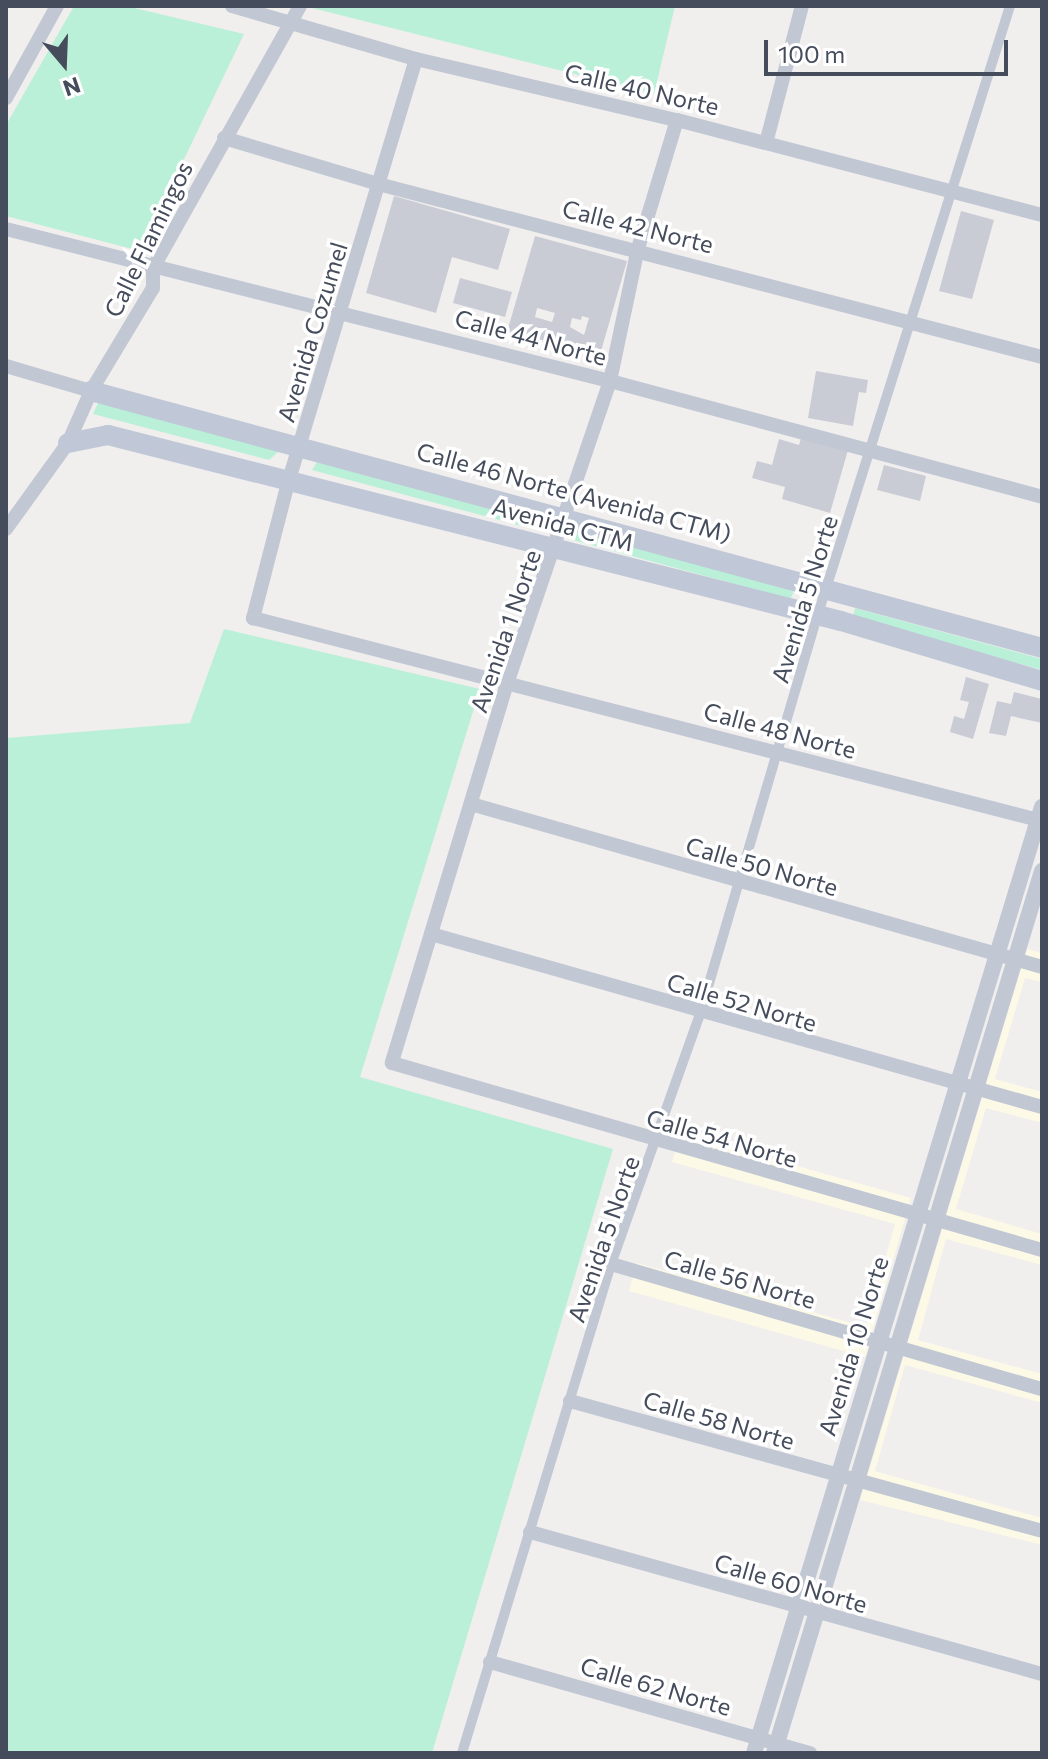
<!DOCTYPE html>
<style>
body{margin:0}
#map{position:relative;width:1048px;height:1759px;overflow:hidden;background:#f1eeee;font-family:Commissioner,sans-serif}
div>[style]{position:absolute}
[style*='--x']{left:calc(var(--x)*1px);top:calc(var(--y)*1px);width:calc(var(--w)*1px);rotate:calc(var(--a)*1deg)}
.commercial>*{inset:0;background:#fcf9e6}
.green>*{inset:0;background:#baf0d8}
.building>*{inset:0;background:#c9ccd4}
.pedestrian>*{height:10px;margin:-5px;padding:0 5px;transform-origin:5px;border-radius:5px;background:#c1c7d3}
.minor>*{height:14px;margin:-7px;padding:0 7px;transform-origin:7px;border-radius:7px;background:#c1c7d3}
.tertiary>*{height:16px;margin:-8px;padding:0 8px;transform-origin:8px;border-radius:8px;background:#c1c7d3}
.secondary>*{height:20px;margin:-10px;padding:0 10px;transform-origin:10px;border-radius:10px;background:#c0c7d7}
span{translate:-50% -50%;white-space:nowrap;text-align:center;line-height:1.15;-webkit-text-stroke:7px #fff;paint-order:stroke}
.street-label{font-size:24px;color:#454d5c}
.frame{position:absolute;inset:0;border:8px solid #454d5c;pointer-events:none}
.north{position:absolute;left:24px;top:24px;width:80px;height:80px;-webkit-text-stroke:6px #fff;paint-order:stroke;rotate:161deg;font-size:22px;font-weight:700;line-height:32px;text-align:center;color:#454d5c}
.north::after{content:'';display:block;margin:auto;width:28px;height:36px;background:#454d5c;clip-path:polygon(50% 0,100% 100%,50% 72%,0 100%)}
.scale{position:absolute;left:764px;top:40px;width:244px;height:36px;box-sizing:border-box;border:4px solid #454d5c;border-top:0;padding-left:10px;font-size:24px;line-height:28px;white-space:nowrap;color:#454d5c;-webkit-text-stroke:6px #fff;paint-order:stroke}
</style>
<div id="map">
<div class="commercial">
<div style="clip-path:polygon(1027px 949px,1042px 953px,1042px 982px,1025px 978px,995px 1079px,1042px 1092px,1042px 1123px,986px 1108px,956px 1209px,1042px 1234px,1042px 1265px,946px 1239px,918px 1340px,1042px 1374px,1042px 1403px,905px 1365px,875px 1471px,1042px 1518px,1042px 1545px,860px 1500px)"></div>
<div style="clip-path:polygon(680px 1133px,911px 1198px,865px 1357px,629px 1291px,637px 1263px,866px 1327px,895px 1224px,672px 1162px)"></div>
</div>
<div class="green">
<div style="clip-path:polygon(74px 6px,126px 6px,244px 34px,140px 251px,6px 216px,6px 125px)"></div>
<div style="clip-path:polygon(304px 6px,675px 6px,654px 94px)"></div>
<div style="clip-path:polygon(98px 403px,275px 447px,278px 452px,269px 460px,93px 414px)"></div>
<div style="clip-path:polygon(317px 462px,537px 518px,539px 524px,533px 529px,312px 470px)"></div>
<div style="clip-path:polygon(573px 530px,793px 588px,793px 594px,790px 599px,573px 540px)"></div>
<div style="clip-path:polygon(855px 608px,1042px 659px,1042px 670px,853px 617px)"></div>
<div style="clip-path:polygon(224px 629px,480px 689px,360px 1077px,613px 1149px,432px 1753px,6px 1753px,6px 738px,190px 723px)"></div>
</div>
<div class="building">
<div style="clip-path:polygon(394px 196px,510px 229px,498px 270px,452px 257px,436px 313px,366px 293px)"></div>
<div style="clip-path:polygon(961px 211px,994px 220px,972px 299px,939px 291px)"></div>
<div style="clip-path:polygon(evenodd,535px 236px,627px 261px,599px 358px,507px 332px,535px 236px,537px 308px,555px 313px,552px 322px,535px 317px,537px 308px,535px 236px,582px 316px,589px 318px,584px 335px,570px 327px,572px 318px,581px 320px,582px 316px)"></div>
<div style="clip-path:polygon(460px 278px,512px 292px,505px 317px,453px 303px)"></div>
<div style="clip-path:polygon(816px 371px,868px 380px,866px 393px,859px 392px,853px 426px,808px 418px)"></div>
<div style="clip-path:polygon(802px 435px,848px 450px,830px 513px,782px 499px,785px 487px,752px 478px,757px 461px,772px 465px,779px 439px,799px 445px)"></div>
<div style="clip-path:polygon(884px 465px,926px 476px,920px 501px,877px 490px)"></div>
<div style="clip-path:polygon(966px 677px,989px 684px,973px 739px,950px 732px,954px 716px,964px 719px,969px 702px,960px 700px)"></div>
<div style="clip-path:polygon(1014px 692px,1042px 699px,1042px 723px,1011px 716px,1006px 736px,989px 733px,997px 701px,1011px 704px)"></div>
</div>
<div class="pedestrian">
<div style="--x:462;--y:1753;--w:511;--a:-73.05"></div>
<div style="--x:611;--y:1264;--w:265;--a:-70.4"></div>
<div style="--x:700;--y:1014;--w:414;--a:-73.6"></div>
<div style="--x:817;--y:617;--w:641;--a:-72.47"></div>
</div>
<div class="minor">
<div style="--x:232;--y:6;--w:191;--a:16.1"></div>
<div style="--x:416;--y:59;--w:268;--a:13.2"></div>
<div style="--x:677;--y:120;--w:377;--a:14.6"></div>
<div style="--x:416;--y:59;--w:439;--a:106.8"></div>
<div style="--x:289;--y:479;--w:144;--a:104.5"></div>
<div style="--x:253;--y:618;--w:815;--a:14.43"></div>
<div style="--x:6;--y:98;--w:105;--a:-61"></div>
<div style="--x:677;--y:120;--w:134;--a:106.9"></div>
<div style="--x:638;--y:248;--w:136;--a:101.9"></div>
<div style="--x:610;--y:381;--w:316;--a:108.8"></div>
<div style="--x:508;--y:680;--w:400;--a:106.9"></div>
<div style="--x:392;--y:1063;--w:676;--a:16.05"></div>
<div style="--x:224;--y:138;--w:165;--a:16.6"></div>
<div style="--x:382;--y:185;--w:682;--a:14.61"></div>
<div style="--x:766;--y:143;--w:142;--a:-75.3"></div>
<div style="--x:6;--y:229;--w:623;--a:14.13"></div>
<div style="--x:610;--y:381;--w:447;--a:15"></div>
<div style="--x:6;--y:366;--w:89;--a:16.4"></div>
<div style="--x:6;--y:529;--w:106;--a:-54.2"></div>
<div style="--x:68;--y:443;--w:57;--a:-66.1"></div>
<div style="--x:91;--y:391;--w:120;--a:-59"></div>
<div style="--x:153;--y:288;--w:20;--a:-90"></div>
<div style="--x:153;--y:268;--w:300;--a:-60.7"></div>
<div style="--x:471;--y:804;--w:594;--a:15.93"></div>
<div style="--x:431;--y:934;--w:635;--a:15.81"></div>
<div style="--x:611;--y:1264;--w:449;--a:16.2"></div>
<div style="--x:570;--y:1401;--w:490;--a:15.4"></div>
<div style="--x:530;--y:1532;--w:531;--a:15.5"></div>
<div style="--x:490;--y:1662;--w:333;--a:15.9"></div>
</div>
<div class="tertiary">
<div style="--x:754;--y:1753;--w:989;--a:-73.07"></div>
<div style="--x:774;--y:1753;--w:922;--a:-73.1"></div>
</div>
<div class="secondary">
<div style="--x:91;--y:391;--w:985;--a:15.12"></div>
<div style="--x:68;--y:443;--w:41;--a:-11.3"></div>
<div style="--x:108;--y:435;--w:756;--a:14.24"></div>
<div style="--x:841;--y:621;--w:210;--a:16.6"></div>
</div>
<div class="street-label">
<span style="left:642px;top:89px;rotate:13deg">Calle 40 Norte</span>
<span style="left:638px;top:226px;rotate:14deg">Calle 42 Norte</span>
<span style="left:148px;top:239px;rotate:-64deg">Calle Flamingos</span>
<span style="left:312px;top:332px;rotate:-73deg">Avenida Cozumel</span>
<span style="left:531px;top:337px;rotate:15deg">Calle 44 Norte</span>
<span style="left:574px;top:492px;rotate:15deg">Calle 46 Norte (Avenida CTM)</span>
<span style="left:563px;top:524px;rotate:15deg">Avenida CTM</span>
<span style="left:804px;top:599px;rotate:-73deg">Avenida 5 Norte</span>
<span style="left:505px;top:631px;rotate:-71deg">Avenida 1 Norte</span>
<span style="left:780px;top:730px;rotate:15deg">Calle 48 Norte</span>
<span style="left:762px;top:866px;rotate:16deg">Calle 50 Norte</span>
<span style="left:742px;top:1002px;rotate:16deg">Calle 52 Norte</span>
<span style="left:722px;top:1138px;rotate:16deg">Calle 54 Norte</span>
<span style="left:603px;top:1239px;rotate:-71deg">Avenida 5 Norte</span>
<span style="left:740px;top:1279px;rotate:16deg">Calle 56 Norte</span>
<span style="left:853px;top:1346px;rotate:-73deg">Avenida 10 Norte</span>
<span style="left:719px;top:1420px;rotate:16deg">Calle 58 Norte</span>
<span style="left:791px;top:1583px;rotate:16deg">Calle 60 Norte</span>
<span style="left:656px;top:1686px;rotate:16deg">Calle 62 Norte</span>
</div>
<div class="frame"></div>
<div class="north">N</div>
<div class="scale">100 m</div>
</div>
